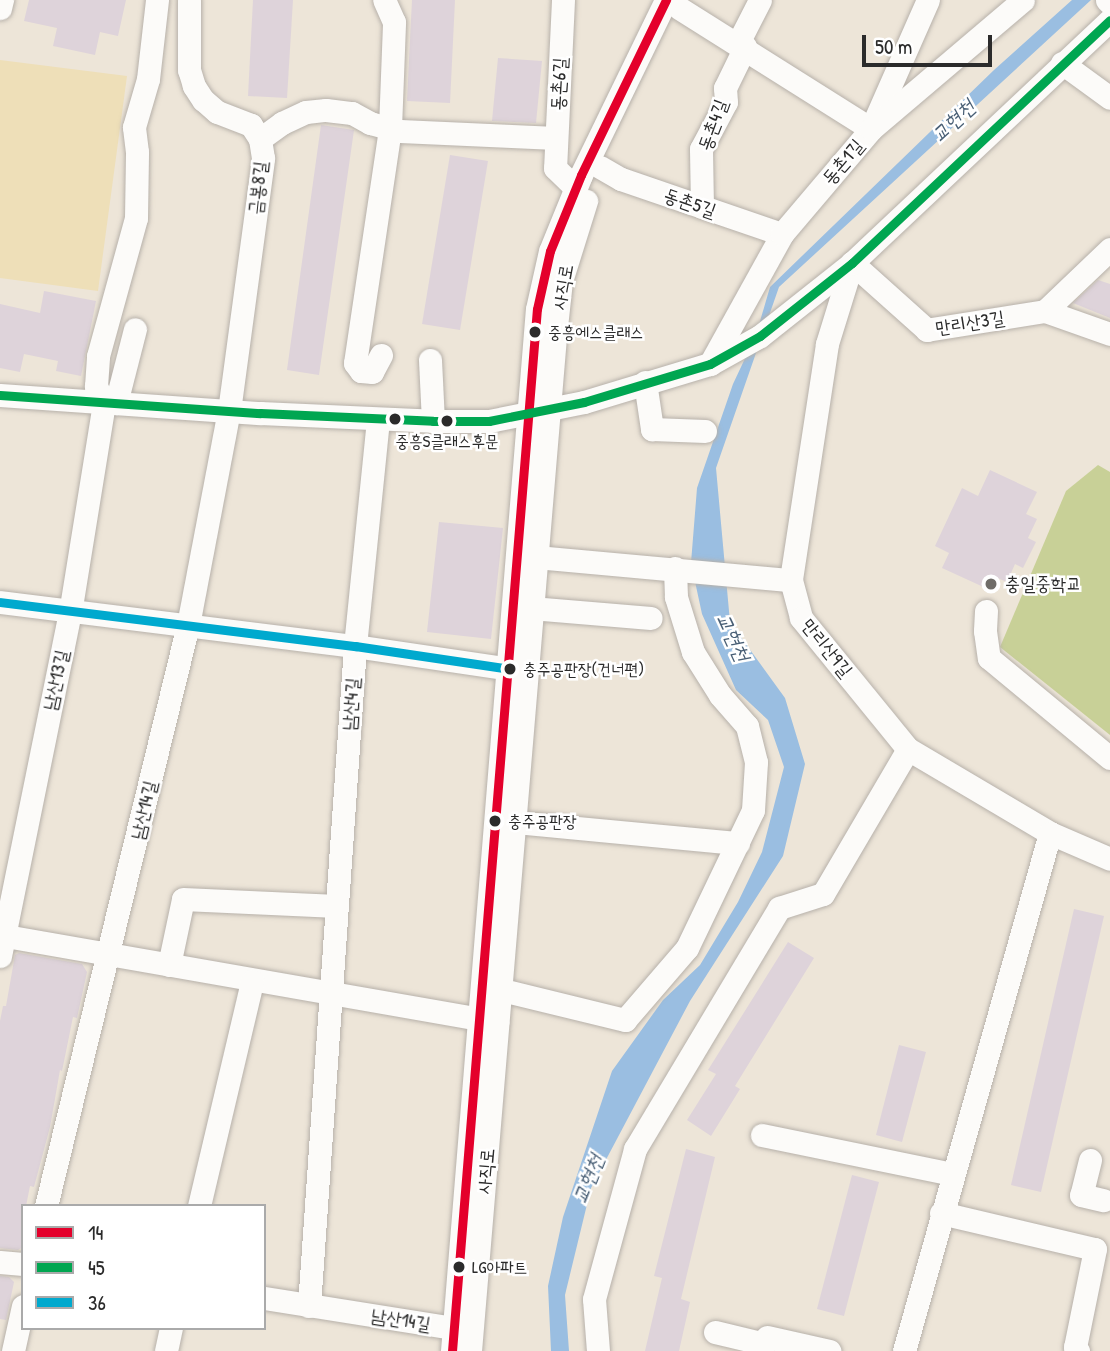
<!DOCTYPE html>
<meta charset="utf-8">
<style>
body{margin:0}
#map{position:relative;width:1110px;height:1351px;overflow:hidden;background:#ede5d8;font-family:"Patrick Hand","Poor Story",sans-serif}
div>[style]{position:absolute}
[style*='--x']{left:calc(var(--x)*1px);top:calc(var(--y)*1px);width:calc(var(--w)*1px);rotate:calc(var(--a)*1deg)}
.green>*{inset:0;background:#c8d097}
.sand>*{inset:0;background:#eedfb8}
.water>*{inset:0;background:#9abee1}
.building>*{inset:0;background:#ded3da}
.roads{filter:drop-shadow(0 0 2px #b7b1aa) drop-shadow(0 0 2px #b7b1aa)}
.minor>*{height:23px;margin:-11.5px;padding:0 11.5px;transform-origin:11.5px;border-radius:11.5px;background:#fcfbf9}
.bus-1>*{height:9px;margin:-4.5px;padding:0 4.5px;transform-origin:4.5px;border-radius:4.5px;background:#e4002b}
.bus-2>*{height:9px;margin:-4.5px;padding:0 4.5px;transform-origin:4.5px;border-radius:4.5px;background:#00a651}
.bus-3>*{height:9px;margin:-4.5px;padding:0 4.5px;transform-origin:4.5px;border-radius:4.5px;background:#00a9ce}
.dots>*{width:19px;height:19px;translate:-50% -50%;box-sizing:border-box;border:4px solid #fff;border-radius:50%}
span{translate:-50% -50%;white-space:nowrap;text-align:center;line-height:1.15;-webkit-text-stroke:5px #fff;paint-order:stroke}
.bus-label{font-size:17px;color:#2b2b2b}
.left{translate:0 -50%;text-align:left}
.street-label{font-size:19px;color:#2b2b2b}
.poi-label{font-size:19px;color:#2b2b2b}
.water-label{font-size:21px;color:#495f75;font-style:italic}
.legend{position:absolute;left:21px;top:1204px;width:245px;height:126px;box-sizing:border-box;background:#fff;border:2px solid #aaa;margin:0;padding:9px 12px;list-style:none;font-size:21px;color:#2b2b2b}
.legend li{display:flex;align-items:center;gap:14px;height:35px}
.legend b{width:35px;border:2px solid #aaa}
.scale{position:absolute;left:862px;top:35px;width:130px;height:32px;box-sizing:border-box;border:4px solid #2b2b2b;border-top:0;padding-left:9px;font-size:21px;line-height:24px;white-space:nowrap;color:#2b2b2b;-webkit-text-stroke:5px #fff;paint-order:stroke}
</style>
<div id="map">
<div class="green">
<div style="clip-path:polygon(1098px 465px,1110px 472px,1110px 735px,1000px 647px,1066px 491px)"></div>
</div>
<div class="sand">
<div style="clip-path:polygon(0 60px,127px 76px,98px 291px,0 278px)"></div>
</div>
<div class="water">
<div style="clip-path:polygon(1072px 0,1091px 0,779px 287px,716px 468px,730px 622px,785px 698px,805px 764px,783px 856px,690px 1001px,591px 1188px,565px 1295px,569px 1351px,551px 1351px,548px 1286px,563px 1217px,612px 1071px,663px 1000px,700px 965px,738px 902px,762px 852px,784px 767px,768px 720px,736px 690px,702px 614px,691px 563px,697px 488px,733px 384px,756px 335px,770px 287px,994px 70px)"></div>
</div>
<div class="building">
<div style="clip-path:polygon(29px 0,126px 0,118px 36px,100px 32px,95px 55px,53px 46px,57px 28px,24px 21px)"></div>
<div style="clip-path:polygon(253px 0,293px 0,287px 98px,248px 96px)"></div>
<div style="clip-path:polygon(412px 0,455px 0,450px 103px,407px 101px)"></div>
<div style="clip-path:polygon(498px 58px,542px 61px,536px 123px,492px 121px)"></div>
<div style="clip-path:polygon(321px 125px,354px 130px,319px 375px,287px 370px)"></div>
<div style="clip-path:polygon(450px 155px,488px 161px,460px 330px,422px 324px)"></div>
<div style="clip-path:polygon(1098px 280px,1110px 284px,1110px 318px,1073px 303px)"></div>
<div style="clip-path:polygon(44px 291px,96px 301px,81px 376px,56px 371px,58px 361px,24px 354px,20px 372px,0 368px,0 304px,40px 313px)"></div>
<div style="clip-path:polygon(990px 470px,1037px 492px,1026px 514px,1037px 519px,1028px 538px,1036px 542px,1023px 568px,1015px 564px,1007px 582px,995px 577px,990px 590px,942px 568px,949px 553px,935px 546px,962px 488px,978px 496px)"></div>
<div style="clip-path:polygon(439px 522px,503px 528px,491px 639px,427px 632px)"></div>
<div style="clip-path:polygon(1074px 909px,1104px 916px,1041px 1192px,1011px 1185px)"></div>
<div style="clip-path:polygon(788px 942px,814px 958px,735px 1086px,740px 1089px,711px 1136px,687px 1120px,716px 1074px,708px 1070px)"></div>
<div style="clip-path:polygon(19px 953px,82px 964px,87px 972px,77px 1018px,73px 1017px,62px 1071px,60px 1070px,50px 1127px,34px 1187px,30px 1186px,26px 1206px,23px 1206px,23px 1247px,18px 1250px,0 1248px,0 1021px,3px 1006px,6px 1006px,15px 955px)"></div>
<div style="clip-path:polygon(899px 1045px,926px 1052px,902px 1142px,876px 1135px)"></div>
<div style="clip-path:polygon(686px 1149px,715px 1157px,681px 1299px,690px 1302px,679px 1351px,645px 1351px,662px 1278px,654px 1276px)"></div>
<div style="clip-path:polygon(852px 1175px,879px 1182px,844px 1316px,817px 1309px)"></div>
<div style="clip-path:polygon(0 1276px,9px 1277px,14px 1282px,6px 1320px,0 1319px)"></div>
</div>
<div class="roads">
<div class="minor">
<div style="--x:563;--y:0;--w:168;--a:92.7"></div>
<div style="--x:555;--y:168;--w:29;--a:44"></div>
<div style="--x:1107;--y:0;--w:4;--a:45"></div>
<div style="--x:0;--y:8;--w:8;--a:-76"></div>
<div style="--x:679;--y:8;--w:227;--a:32.2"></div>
<div style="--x:871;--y:129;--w:141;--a:-66.2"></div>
<div style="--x:738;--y:43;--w:48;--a:-62.9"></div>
<div style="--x:1062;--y:63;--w:59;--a:36.1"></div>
<div style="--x:260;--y:139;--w:27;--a:-36"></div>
<div style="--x:282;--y:123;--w:26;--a:-25"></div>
<div style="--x:306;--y:112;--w:20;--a:-6"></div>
<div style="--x:326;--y:110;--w:26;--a:7"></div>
<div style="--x:352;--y:113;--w:21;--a:29"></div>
<div style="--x:370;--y:123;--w:31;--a:15"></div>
<div style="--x:400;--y:131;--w:156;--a:2.6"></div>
<div style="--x:600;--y:167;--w:24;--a:30"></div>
<div style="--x:621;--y:179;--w:170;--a:18.9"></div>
<div style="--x:702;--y:207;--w:58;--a:-91"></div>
<div style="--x:701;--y:149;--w:53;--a:-62"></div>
<div style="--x:726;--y:102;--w:14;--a:-94"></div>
<div style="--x:725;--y:88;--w:46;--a:-64"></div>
<div style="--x:1045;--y:311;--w:90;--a:-43.6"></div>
<div style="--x:1110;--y:334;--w:69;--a:-160.5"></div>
<div style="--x:1045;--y:311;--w:120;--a:170.9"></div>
<div style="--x:927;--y:330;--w:101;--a:-138.2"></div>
<div style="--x:852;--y:263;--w:85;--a:107.2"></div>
<div style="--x:827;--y:344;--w:239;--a:98.7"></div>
<div style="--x:791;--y:580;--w:39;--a:75"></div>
<div style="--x:801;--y:618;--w:169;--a:50.8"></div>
<div style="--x:908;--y:749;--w:165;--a:30.6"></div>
<div style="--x:1050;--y:833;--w:65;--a:23.4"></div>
<div style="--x:381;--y:355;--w:19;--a:118"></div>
<div style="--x:372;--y:372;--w:11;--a:-175"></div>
<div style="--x:361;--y:371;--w:10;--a:-127"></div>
<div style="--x:355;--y:363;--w:238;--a:-81.5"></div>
<div style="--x:390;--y:128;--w:106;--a:-87.8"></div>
<div style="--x:394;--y:22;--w:24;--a:-114"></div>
<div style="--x:430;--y:360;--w:61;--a:87.2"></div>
<div style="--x:710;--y:364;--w:149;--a:-61"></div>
<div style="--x:782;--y:234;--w:138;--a:-49.7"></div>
<div style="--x:871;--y:129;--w:199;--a:-40.3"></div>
<div style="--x:645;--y:382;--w:48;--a:81.5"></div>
<div style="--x:652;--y:429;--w:53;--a:2.2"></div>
<div style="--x:0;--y:395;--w:261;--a:4"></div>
<div style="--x:260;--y:413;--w:173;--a:2.6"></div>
<div style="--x:433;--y:421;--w:56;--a:0"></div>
<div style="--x:489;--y:421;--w:97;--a:-11.3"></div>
<div style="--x:584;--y:402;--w:132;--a:-16.8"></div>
<div style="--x:710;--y:364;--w:57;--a:-29.2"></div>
<div style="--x:760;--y:336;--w:117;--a:-38.4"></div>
<div style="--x:852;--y:263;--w:354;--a:-43.3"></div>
<div style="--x:116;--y:403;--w:76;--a:-75.6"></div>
<div style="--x:536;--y:557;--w:256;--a:5.2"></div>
<div style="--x:0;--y:602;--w:358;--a:7.1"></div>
<div style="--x:355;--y:646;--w:157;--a:8.4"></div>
<div style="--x:531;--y:608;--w:120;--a:4.8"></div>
<div style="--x:986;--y:611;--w:20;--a:93"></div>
<div style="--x:985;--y:631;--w:27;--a:82"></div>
<div style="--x:989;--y:658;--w:157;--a:39.6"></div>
<div style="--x:514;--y:822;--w:225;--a:5.4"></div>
<div style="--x:0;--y:935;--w:505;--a:9.93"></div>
<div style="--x:0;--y:956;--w:350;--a:-78.5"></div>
<div style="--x:70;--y:613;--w:214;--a:-80.8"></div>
<div style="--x:104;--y:402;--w:18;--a:-117"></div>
<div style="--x:96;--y:386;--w:30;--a:-86"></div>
<div style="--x:98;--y:356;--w:143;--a:-74.6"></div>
<div style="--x:136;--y:218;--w:66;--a:-89.1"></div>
<div style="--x:137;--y:152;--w:25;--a:-97"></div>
<div style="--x:134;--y:127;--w:50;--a:-73.7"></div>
<div style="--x:148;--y:79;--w:80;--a:-83.5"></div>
<div style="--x:169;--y:965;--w:67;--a:-78"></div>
<div style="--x:183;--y:899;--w:154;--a:2.6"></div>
<div style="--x:502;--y:990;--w:127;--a:13.7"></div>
<div style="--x:625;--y:1020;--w:95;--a:-49.3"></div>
<div style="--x:687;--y:948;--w:153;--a:-64.4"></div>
<div style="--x:753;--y:810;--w:48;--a:-86.4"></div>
<div style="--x:756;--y:762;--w:37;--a:-104"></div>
<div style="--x:747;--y:726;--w:41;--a:-131.1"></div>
<div style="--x:720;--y:695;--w:51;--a:-122.1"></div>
<div style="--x:693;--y:652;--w:58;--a:-107.2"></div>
<div style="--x:676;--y:597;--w:29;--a:-92"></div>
<div style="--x:762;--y:1135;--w:194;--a:11.6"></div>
<div style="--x:1090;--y:1160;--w:36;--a:104"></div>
<div style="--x:1081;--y:1195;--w:23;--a:13"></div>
<div style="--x:46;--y:1206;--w:598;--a:-76.27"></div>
<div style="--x:188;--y:625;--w:218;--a:-79.2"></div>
<div style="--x:229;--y:411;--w:255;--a:-82.3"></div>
<div style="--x:263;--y:158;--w:19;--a:-99"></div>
<div style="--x:260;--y:139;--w:17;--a:-123"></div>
<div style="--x:251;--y:125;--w:36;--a:-159"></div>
<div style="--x:217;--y:112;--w:18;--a:-139"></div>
<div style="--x:203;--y:100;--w:17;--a:-123"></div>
<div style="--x:194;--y:86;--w:17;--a:-107"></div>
<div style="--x:189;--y:70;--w:70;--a:-90"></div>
<div style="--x:199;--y:1206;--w:231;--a:-76.7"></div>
<div style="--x:941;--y:1213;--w:158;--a:13.2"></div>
<div style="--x:1095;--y:1249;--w:100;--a:101.5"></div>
<div style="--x:1075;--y:1347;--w:5;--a:53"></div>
<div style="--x:0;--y:1262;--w:23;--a:5"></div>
<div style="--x:264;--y:1298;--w:192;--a:9"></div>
<div style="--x:309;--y:1306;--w:662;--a:-86.01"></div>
<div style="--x:355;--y:646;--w:228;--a:-84.2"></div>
<div style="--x:715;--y:1332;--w:51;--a:13.5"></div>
<div style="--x:767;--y:1337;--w:64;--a:12.7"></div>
<div style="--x:13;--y:1351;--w:46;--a:-77.5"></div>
<div style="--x:166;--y:1351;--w:24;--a:-78"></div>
<div style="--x:452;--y:1351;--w:1045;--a:-85.34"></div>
<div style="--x:537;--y:309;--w:59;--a:-77.4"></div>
<div style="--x:550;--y:251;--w:82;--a:-67.8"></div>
<div style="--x:581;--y:175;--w:195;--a:-64.1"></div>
<div style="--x:470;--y:1351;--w:1019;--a:-85.21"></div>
<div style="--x:555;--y:336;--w:55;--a:-83.8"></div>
<div style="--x:561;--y:281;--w:84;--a:-72.6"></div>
<div style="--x:598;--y:1351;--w:52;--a:-94.4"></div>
<div style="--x:594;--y:1299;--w:156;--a:-74.7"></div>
<div style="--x:635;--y:1149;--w:281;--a:-59.1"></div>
<div style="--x:779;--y:908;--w:46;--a:-17.7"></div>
<div style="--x:823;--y:894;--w:168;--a:-59.6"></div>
<div style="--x:904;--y:1351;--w:538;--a:-74.26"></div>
</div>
</div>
<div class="bus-1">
<div style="--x:452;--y:1351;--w:1045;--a:-85.34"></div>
<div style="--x:537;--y:309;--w:59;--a:-77.4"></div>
<div style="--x:550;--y:251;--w:82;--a:-67.8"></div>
<div style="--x:581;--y:175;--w:195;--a:-64.1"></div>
</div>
<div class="bus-2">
<div style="--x:0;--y:395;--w:261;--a:4"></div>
<div style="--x:260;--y:413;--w:173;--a:2.6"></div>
<div style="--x:433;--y:421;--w:56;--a:0"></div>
<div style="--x:489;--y:421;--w:97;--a:-11.3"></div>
<div style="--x:584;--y:402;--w:132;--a:-16.8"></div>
<div style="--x:710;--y:364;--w:57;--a:-29.2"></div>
<div style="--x:760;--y:336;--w:117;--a:-38.4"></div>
<div style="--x:852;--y:263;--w:354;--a:-43.3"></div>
</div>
<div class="bus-3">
<div style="--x:0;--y:602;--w:358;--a:7.1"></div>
<div style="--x:355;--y:646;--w:157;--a:8.4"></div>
</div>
<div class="dots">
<div style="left:535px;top:332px;background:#2b2b2b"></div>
<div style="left:395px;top:419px;background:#2b2b2b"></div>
<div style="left:447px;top:421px;background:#2b2b2b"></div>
<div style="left:991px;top:584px;background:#6f6c68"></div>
<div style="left:510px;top:669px;background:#2b2b2b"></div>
<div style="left:495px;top:821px;background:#2b2b2b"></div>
<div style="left:459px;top:1267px;background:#2b2b2b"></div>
</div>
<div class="bus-label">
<span class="left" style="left:548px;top:332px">중흥에스클래스</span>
<span style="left:447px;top:441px">중흥S클래스후문</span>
<span class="left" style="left:523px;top:669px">충주공판장(건너편)</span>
<span class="left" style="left:508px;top:821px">충주공판장</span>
<span class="left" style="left:472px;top:1267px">LG아파트</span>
</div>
<div class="street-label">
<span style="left:559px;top:84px;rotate:-87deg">동촌6길</span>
<span style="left:713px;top:125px;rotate:-70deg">동촌4길</span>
<span style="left:843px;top:162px;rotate:-50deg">동촌1길</span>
<span style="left:258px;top:188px;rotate:-84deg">금봉8길</span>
<span style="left:690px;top:203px;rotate:19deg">동촌5길</span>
<span style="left:563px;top:287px;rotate:-80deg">사직로</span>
<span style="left:970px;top:323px;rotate:-9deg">만리산3길</span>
<span style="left:827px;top:648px;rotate:51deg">만리산9길</span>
<span style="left:56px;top:680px;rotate:-78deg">남산13길</span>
<span style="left:351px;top:704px;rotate:-86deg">남산4길</span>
<span style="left:144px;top:810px;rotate:-77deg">남산14길</span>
<span style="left:486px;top:1171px;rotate:-85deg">사직로</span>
<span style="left:401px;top:1320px;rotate:9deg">남산14길</span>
</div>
<div class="poi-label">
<span class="left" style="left:1005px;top:584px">충일중학교</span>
</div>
<div class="water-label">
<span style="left:953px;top:121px;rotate:-43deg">교현천</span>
<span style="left:733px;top:637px;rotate:65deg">교현천</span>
<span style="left:588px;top:1179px;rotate:-68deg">교현천</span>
</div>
<ul class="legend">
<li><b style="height:9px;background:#e4002b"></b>14</li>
<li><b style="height:9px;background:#00a651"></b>45</li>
<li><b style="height:9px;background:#00a9ce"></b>36</li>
</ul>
<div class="scale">50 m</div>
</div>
